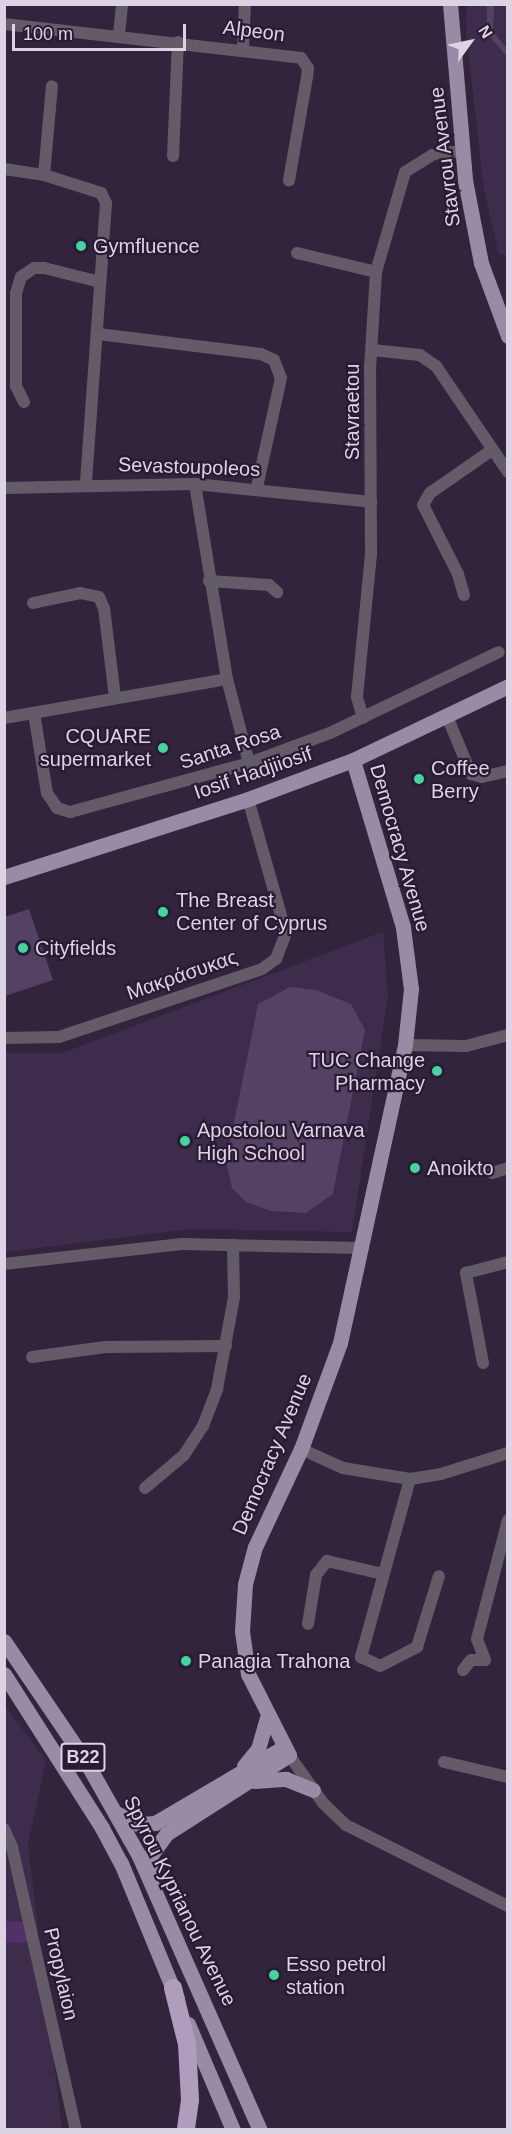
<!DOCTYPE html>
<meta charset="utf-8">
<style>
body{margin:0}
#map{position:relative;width:512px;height:2134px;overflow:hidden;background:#33243e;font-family:Arial,sans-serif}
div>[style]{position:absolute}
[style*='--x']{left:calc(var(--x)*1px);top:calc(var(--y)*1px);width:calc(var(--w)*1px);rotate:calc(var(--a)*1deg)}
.built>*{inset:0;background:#3e2c4c}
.green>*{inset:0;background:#544163}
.river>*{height:21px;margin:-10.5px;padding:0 10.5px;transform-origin:10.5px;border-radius:10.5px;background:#523168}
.minor>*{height:12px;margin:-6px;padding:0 6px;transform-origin:6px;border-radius:6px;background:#635c68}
.major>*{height:15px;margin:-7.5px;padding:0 7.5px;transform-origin:7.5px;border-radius:7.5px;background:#998ba5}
.highway>*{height:18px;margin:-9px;padding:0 9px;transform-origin:9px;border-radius:9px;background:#ae9dbd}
.dots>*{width:16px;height:16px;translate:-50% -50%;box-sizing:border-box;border:3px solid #291b33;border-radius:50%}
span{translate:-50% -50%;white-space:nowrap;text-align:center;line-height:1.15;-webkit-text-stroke:4.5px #291b33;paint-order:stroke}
.shield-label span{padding:2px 4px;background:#291b33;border:2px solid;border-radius:4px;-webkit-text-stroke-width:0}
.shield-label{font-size:18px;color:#dcd3e4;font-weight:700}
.street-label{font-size:20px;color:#dcd3e4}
.poi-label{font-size:20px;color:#dcd3e4}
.left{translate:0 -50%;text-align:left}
.right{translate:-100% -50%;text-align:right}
.frame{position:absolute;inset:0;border:6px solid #dcd3e4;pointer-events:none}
.north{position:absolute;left:440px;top:12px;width:60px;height:60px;-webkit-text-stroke:4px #291b33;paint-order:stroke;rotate:57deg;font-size:16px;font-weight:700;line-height:24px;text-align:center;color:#dcd3e4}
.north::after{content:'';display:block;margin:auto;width:21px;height:27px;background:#dcd3e4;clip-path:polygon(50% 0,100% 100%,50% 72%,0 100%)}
.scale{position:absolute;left:12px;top:24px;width:174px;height:27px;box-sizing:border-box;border:3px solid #dcd3e4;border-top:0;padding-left:8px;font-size:18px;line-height:21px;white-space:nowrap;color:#dcd3e4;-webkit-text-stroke:4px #291b33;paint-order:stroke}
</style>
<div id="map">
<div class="built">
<div style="clip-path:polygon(467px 5px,507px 5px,507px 255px,499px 254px,484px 190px,466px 32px)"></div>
<div style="clip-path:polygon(383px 932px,388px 995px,352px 1232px,190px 1229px,5px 1252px,4px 1053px,62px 1053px)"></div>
<div style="clip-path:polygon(4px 1705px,46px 1760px,28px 1845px,62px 2129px,5px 2129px)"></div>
</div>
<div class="green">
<div style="clip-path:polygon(487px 5px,494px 5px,493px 31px,507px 49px,507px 57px,487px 33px)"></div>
<div style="clip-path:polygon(29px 909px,53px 980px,5px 996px,5px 917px)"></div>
<div style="clip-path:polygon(290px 987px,316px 990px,351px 1004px,365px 1030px,333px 1194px,306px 1213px,271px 1211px,246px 1202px,232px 1188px,226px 1162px,258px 1004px)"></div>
</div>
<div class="river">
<div style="--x:4;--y:1931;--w:18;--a:3"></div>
</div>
<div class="minor">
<div style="--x:4;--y:24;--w:299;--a:6.5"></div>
<div style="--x:301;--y:58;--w:12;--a:55"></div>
<div style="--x:308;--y:68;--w:9;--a:96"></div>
<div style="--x:307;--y:77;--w:105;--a:99.9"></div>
<div style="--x:119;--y:34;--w:30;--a:-84"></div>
<div style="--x:243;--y:49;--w:45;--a:-87.5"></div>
<div style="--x:173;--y:156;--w:114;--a:-87.5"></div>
<div style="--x:4;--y:169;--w:40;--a:8.5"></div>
<div style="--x:44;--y:175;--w:60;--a:17.5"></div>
<div style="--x:101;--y:193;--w:11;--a:63"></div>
<div style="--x:106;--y:203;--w:282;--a:94.1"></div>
<div style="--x:44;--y:175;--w:89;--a:-84.9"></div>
<div style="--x:297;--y:253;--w:81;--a:13.5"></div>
<div style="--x:98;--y:334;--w:164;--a:7"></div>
<div style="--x:261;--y:354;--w:14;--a:25"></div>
<div style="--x:274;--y:360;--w:19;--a:69"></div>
<div style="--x:281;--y:378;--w:112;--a:102.4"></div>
<div style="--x:372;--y:350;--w:48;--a:5.9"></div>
<div style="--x:420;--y:355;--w:19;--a:35"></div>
<div style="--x:436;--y:366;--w:128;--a:55.8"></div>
<div style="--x:24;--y:402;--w:18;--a:-117"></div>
<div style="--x:16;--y:386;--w:93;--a:-90"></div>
<div style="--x:16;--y:293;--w:17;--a:-73"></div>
<div style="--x:21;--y:277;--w:16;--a:-35"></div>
<div style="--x:34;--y:268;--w:10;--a:0"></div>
<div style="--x:44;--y:268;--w:58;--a:14"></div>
<div style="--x:195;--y:484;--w:198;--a:80.7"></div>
<div style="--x:227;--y:679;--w:87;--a:75.3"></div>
<div style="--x:4;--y:488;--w:191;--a:-1.2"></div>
<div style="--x:195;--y:484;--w:177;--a:5.8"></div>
<div style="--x:209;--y:581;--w:60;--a:3.8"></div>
<div style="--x:269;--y:585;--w:11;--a:41"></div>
<div style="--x:464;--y:595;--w:22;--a:-106"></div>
<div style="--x:458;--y:574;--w:77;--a:-116.9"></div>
<div style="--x:423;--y:505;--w:14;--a:-60"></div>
<div style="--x:430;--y:493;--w:75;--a:-34.7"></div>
<div style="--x:33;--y:603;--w:48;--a:-12"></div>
<div style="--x:80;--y:593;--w:19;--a:12"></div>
<div style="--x:99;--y:597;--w:12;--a:66"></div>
<div style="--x:104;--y:608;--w:90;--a:83"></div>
<div style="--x:34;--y:713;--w:81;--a:80.8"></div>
<div style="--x:47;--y:793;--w:18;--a:56"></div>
<div style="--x:57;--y:808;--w:14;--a:17"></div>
<div style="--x:70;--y:812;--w:186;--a:-15.3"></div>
<div style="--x:249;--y:763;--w:86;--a:-20.3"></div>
<div style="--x:330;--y:733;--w:187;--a:-25.6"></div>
<div style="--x:447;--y:716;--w:63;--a:67.5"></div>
<div style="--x:471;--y:774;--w:11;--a:15"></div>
<div style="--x:482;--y:777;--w:27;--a:-13"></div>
<div style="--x:4;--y:718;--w:226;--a:-9.9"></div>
<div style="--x:363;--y:718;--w:22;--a:-106"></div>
<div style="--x:357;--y:697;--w:145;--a:-84.4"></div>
<div style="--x:371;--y:553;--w:185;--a:-90.3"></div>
<div style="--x:370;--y:368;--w:96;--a:-86.4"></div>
<div style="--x:376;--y:272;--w:104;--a:-73.8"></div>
<div style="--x:405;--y:172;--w:34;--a:-32"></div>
<div style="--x:434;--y:154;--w:27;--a:-6"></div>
<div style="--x:4;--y:1038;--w:55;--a:-1"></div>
<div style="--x:59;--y:1037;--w:214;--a:-18.5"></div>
<div style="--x:262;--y:969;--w:17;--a:-36"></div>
<div style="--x:276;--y:959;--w:28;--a:-69"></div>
<div style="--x:286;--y:933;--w:139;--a:-105.8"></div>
<div style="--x:405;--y:1045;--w:61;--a:0.9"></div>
<div style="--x:466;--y:1046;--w:43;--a:-14.7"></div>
<div style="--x:492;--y:1173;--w:17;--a:-17"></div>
<div style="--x:4;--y:1264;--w:179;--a:-6.4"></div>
<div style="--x:182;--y:1244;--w:180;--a:1.3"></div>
<div style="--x:32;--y:1357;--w:74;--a:-7.8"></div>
<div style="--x:105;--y:1347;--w:121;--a:-0.5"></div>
<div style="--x:483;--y:1363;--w:92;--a:-100.7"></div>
<div style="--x:466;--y:1273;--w:43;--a:-14.7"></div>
<div style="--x:301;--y:1449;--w:46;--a:24.3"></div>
<div style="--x:343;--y:1468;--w:68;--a:9.3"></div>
<div style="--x:410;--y:1479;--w:31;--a:-9"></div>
<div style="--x:441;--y:1474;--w:70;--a:-17.4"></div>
<div style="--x:410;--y:1479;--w:185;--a:105.4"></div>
<div style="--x:361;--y:1657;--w:21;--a:25"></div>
<div style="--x:380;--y:1666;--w:42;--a:-27.2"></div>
<div style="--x:417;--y:1647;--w:74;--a:-72.8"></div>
<div style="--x:145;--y:1488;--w:51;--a:-40.2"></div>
<div style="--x:184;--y:1455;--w:35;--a:-57"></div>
<div style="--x:203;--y:1426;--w:40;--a:-69"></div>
<div style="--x:217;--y:1389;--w:94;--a:-79.5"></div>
<div style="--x:234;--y:1297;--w:52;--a:-91.1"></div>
<div style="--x:308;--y:1624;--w:50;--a:-80.7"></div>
<div style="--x:316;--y:1575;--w:18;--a:-52"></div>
<div style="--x:327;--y:1561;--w:57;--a:13.1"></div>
<div style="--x:485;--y:1660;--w:22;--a:-111"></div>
<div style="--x:477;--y:1639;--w:123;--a:-75.4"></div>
<div style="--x:463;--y:1670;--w:13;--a:-51"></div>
<div style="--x:471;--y:1660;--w:14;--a:0"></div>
<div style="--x:289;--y:1755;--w:59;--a:54.7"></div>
<div style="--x:323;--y:1803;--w:32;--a:44"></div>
<div style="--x:346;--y:1825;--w:181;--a:26.6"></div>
<div style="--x:444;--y:1762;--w:66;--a:13.2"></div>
<div style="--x:4;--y:1829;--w:20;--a:66"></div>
<div style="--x:12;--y:1847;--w:290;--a:77.3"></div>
</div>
<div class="major">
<div style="--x:450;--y:4;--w:177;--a:85.1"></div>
<div style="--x:465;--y:180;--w:85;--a:79.1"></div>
<div style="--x:481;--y:263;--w:78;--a:69.7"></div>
<div style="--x:4;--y:877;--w:256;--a:-17.7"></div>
<div style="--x:248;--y:799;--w:112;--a:-20.4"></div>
<div style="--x:353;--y:760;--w:172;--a:-25.5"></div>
<div style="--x:4;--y:1641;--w:144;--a:55.8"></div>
<div style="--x:85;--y:1760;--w:110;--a:60.6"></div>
<div style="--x:139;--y:1856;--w:300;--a:66.2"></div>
<div style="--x:4;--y:1674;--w:183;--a:57.5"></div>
<div style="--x:102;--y:1828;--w:40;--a:62"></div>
<div style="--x:121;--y:1863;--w:147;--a:67.6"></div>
<div style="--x:244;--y:1766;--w:22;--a:-51"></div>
<div style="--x:258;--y:1749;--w:33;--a:-74"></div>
<div style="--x:255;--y:1781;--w:31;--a:-4"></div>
<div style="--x:286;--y:1779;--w:29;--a:22"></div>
<div style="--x:116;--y:1813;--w:25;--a:27"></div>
<div style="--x:138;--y:1824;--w:17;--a:-3"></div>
<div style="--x:155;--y:1823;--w:150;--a:-30.5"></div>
<div style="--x:150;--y:1879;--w:24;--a:-88"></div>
<div style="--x:151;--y:1855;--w:26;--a:-54"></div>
<div style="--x:166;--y:1834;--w:146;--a:-32.7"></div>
<div style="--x:289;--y:1755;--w:91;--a:-116.8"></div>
<div style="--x:248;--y:1674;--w:43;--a:-97.9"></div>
<div style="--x:242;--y:1631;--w:47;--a:-86.3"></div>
<div style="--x:245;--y:1584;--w:38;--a:-75"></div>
<div style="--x:255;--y:1547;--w:108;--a:-64.9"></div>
<div style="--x:301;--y:1449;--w:113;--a:-69.8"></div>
<div style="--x:340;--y:1343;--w:305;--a:-77.7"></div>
<div style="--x:405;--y:1045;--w:56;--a:-83.9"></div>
<div style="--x:411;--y:989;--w:63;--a:-97.4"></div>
<div style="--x:403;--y:927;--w:174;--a:-106.7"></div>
<div style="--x:188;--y:2024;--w:115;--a:67"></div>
</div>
<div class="highway">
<div style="--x:173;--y:1988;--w:58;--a:76"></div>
<div style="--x:187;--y:2044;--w:56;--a:86.9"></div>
<div style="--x:190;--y:2100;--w:30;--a:98"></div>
</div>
<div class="dots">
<div style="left:81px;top:246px;background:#43d4a0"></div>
<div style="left:163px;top:748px;background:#43d4a0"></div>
<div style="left:419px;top:779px;background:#43d4a0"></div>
<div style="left:163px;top:912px;background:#43d4a0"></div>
<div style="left:23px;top:948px;background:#43d4a0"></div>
<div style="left:437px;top:1071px;background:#43d4a0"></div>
<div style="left:185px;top:1141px;background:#43d4a0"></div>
<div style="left:415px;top:1168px;background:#43d4a0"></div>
<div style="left:186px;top:1661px;background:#43d4a0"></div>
<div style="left:274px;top:1975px;background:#43d4a0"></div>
</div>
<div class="shield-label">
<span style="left:83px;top:1757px">B22</span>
</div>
<div class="street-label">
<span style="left:254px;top:31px;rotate:7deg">Alpeon</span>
<span style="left:445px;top:157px;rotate:-97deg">Stavrou Avenue</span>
<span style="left:352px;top:412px;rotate:-90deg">Stavraetou</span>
<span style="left:189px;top:467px;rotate:2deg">Sevastoupoleos</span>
<span style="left:230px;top:747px;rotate:-18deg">Santa Rosa</span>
<span style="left:253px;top:773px;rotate:-19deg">Iosif Hadjiiosif</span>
<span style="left:400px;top:848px;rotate:74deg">Democracy Avenue</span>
<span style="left:182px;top:975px;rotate:-19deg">Μακράσυκας</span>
<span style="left:272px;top:1454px;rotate:-67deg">Democracy Avenue</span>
<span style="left:180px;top:1901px;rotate:64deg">Spyrou Kyprianou Avenue</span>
<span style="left:61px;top:1974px;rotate:77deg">Propylaion</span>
</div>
<div class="poi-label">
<span class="left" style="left:93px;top:246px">Gymfluence</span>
<span class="right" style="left:151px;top:748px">CQUARE<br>supermarket</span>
<span class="left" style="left:431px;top:780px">Coffee<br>Berry</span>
<span class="left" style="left:176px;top:912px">The Breast<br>Center of Cyprus</span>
<span class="left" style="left:35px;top:948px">Cityfields</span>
<span class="right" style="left:425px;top:1072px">TUC Change<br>Pharmacy</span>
<span class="left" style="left:197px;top:1142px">Apostolou Varnava<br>High School</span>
<span class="left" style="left:427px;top:1168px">Anoikto</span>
<span class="left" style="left:198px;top:1661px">Panagia Trahona</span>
<span class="left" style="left:286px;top:1976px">Esso petrol<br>station</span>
</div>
<div class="frame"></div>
<div class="north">N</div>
<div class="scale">100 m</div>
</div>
